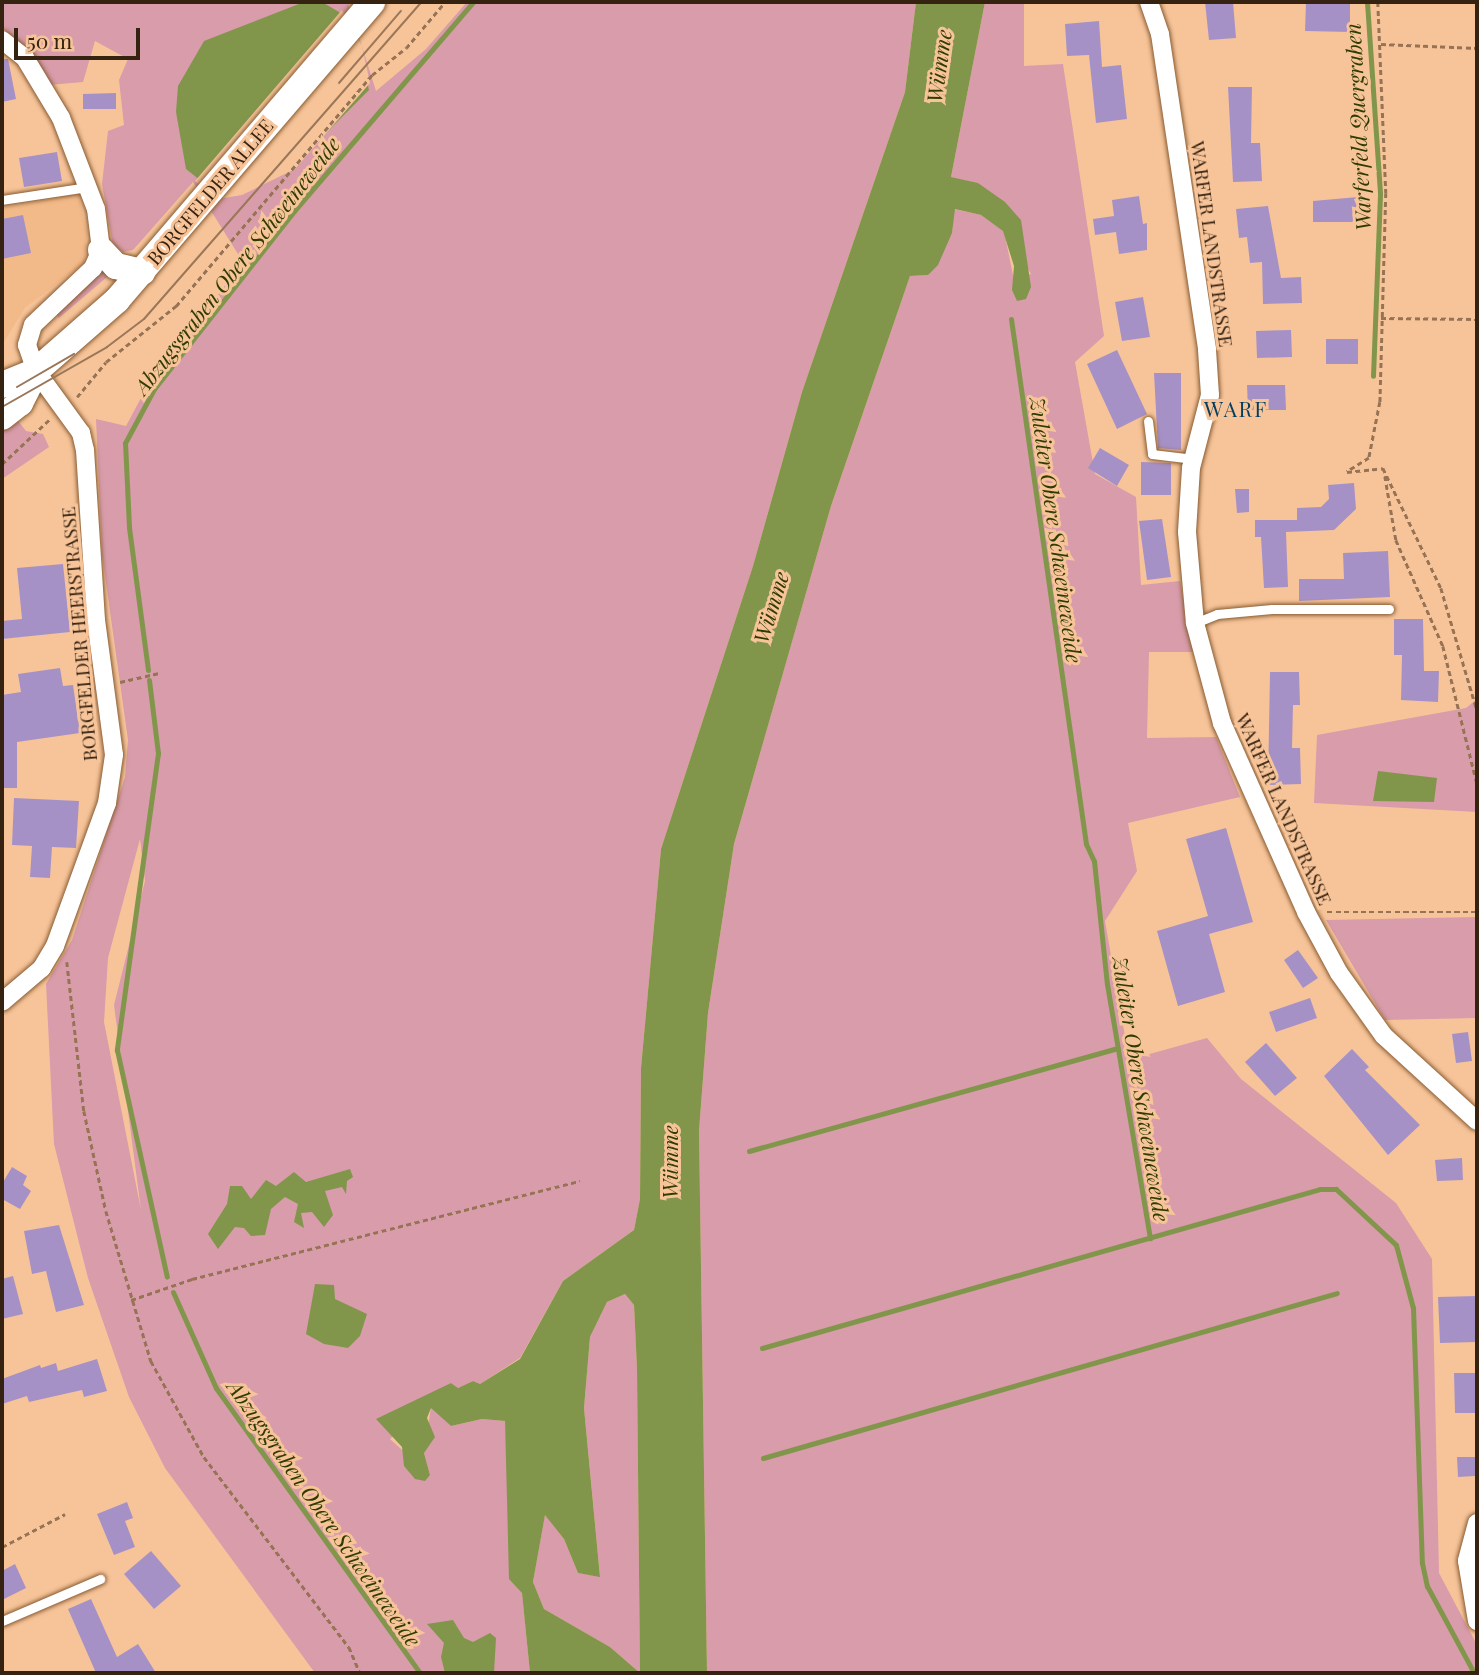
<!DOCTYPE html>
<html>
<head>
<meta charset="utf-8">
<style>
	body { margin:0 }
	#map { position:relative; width:1479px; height:1675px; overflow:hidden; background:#f7c499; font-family:"Playfair Display",serif }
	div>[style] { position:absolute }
	.built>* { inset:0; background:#f3ba89 }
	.green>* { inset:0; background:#d89cab }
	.water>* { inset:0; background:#81964b }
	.pier>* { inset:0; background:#f7c499 }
	.stream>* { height:5px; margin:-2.5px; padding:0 2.5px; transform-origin:2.5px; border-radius:2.5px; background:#81964b }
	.building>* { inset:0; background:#a691c7 }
	.path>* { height:2.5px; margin-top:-1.25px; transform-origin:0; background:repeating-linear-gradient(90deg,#977355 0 5px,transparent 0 8.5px) }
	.roads { filter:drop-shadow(0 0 2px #885b32) drop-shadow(0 0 2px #885b32) }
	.lane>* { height:9px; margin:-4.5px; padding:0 4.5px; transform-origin:4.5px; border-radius:4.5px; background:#fff }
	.street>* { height:18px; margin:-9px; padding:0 9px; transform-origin:9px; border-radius:9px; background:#fff }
	.secondary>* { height:26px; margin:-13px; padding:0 13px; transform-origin:13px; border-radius:13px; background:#fff }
	.tram>* { height:2px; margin:-1px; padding:0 1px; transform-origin:1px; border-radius:1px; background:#9b7759 }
	span { translate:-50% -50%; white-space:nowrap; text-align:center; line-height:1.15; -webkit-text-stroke:6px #f7c499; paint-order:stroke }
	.street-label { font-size:19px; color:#352211 }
	.water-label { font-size:21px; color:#2f3b00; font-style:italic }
	.neighbourhood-label { font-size:21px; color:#033d5f; letter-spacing:2px }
	.frame { position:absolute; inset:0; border:4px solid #352211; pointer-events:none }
	.scale { position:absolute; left:14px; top:28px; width:126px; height:32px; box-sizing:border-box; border:4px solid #352211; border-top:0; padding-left:9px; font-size:21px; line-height:24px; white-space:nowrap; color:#352211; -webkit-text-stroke:5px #f7c499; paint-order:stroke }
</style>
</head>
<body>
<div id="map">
	<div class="built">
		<i style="clip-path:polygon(78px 194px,87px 233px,84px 263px,25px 308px,2px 345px,2px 208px)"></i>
	</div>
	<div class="green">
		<i style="clip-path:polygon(evenodd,2px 2px,348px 2px,376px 91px,426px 49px,467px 2px,916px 2px,905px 92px,802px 392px,753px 566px,661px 849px,641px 1068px,640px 1199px,634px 1230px,563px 1281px,520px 1358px,480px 1384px,473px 1381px,458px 1388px,451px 1383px,390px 1439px,430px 1475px,424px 1453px,431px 1407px,451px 1426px,482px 1419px,505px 1421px,530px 1673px,315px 1673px,165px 1468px,129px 1397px,88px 1278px,54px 1144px,46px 984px,72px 940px,125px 777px,128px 740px,102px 554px,96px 419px,126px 426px,149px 383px,243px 262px,193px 182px,133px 250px,123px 252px,113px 246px,102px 184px,108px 131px,124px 125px,119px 80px,128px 59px,95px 41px,83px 82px,49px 85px,28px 51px,2px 27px,2px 2px,140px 839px,145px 881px,114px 1005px,141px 1210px,104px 1022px,108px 958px,140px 839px)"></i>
		<i style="clip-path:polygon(985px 2px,1024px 2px,1024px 66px,1063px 64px,1104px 336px,1075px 362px,1095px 474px,1136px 497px,1141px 585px,1180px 581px,1194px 652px,1149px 652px,1147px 738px,1216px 737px,1240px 797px,1128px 823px,1137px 871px,1105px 921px,1126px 1042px,1139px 1057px,1207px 1038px,1241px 1079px,1396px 1203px,1432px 1259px,1439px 1573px,1477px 1645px,1477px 1673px,707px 1673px,699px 1131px,708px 1013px,734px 844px,831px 506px,910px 276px,928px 275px,952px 233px,954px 209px,981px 215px,1004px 231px,1014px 280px,1031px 274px,979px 184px,951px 177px)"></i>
		<i style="clip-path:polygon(103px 263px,114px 271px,59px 318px,56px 314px)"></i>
		<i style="clip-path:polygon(15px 417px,26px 431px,43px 434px,49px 447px,2px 479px,2px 426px)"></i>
		<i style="clip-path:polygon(1477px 699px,1477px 812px,1314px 803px,1317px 735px,1466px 708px)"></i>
		<i style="clip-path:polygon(1477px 917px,1477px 1018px,1385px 1020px,1326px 920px)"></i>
		<i style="clip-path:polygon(625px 1294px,634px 1305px,637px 1369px,640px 1673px,610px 1647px,544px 1609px,533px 1582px,545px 1514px,564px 1539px,578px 1573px,600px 1576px,584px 1408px,590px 1337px,607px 1302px)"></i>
	</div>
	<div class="water">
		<i style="clip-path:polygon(304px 2px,322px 2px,339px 12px,359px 48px,369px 90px,293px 166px,220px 196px,186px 169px,176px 112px,178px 86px,204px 41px)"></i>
		<i style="clip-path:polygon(evenodd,916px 2px,985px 2px,951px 177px,978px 183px,1005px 202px,1021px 220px,1031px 287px,1026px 299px,1017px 301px,1012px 290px,1014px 266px,1003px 231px,981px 215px,955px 209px,952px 233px,938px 265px,928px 275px,910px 276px,831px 506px,734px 844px,708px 1013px,699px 1131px,707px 1673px,530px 1673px,522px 1593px,509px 1579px,505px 1421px,482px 1419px,451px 1426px,431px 1408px,427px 1418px,435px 1437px,424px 1453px,430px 1475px,425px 1481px,415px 1479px,404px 1466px,402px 1447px,376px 1419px,451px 1383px,458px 1388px,473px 1381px,480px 1384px,520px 1359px,563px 1281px,634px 1230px,640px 1199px,641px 1068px,661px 849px,753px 566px,802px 392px,905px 92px,916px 2px,625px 1294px,634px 1305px,637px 1369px,640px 1673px,610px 1647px,544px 1609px,533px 1582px,545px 1515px,564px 1539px,578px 1573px,600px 1577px,584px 1408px,590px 1337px,607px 1302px,625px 1294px)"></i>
		<i style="clip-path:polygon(1378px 771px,1437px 778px,1434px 802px,1373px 801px)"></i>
		<i style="clip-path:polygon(350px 1169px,353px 1177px,347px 1181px,346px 1194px,342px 1187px,325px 1191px,333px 1215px,324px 1227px,312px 1212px,301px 1213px,304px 1228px,294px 1222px,298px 1204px,285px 1197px,271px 1209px,265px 1235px,251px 1236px,244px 1228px,235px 1227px,218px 1249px,208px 1234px,227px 1204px,230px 1186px,242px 1186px,251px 1199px,266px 1180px,276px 1186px,294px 1172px,306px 1182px)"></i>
		<i style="clip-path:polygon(315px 1284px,334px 1285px,335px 1299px,367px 1314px,360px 1336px,348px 1348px,324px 1344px,306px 1334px)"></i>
		<i style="clip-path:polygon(453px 1620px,464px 1638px,473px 1642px,490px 1633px,496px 1638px,494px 1673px,445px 1673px,441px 1657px,444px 1643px,427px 1624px)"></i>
	</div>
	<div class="pier">
		<i style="clip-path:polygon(342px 10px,362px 46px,370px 83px,295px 169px,242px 195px,218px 199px,195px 181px)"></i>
	</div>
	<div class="stream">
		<i style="left:1367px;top:2px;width:192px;rotate:86.1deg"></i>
		<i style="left:1380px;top:194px;width:182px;rotate:92.2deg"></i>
		<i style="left:1011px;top:319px;width:530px;rotate:81.87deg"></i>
		<i style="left:1086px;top:844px;width:19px;rotate:65deg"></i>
		<i style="left:1094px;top:861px;width:124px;rotate:84deg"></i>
		<i style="left:1107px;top:984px;width:258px;rotate:80.4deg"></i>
		<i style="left:148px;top:670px;width:144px;rotate:-97.6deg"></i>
		<i style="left:129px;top:527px;width:84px;rotate:-92.7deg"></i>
		<i style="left:125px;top:443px;width:61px;rotate:-61.8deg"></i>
		<i style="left:154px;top:389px;width:226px;rotate:-51.8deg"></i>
		<i style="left:294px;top:211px;width:275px;rotate:-49.4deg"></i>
		<i style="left:149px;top:680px;width:74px;rotate:83deg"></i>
		<i style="left:158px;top:753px;width:300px;rotate:97.9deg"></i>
		<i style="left:117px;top:1050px;width:232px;rotate:77.6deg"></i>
		<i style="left:749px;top:1151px;width:382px;rotate:-15.6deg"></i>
		<i style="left:173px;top:1292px;width:105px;rotate:65.9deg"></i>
		<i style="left:216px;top:1388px;width:350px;rotate:54.4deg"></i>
		<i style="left:762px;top:1348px;width:580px;rotate:-15.9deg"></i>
		<i style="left:1320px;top:1189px;width:16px"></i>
		<i style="left:1336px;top:1189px;width:82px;rotate:43deg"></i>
		<i style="left:1396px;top:1245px;width:65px;rotate:74.9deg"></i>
		<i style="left:1413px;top:1308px;width:255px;rotate:88deg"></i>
		<i style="left:1422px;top:1563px;width:24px;rotate:78deg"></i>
		<i style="left:1427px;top:1586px;width:99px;rotate:61.6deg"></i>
		<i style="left:763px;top:1458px;width:597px;rotate:-16.04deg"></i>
	</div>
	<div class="building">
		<i style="clip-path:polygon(1205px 2px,1233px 2px,1236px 38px,1209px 40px)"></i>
		<i style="clip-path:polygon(1306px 2px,1350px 2px,1350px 32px,1305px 31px)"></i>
		<i style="clip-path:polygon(1099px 21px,1102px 67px,1121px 65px,1127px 119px,1096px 123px,1089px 55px,1067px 56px,1065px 24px)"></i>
		<i style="clip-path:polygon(2px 59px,8px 59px,16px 99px,2px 102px)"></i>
		<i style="clip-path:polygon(1228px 87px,1252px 87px,1251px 143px,1260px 143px,1262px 181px,1233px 182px)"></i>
		<i style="clip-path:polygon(116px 93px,116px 109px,83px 109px,83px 94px)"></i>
		<i style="clip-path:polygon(57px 152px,62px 181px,24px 187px,19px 158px)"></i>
		<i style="clip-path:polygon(1139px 196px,1143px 224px,1147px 223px,1147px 250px,1119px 254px,1116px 232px,1095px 235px,1093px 219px,1114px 216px,1112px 200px)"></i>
		<i style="clip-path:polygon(1358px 197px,1359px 222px,1313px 222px,1313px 201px)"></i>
		<i style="clip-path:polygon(1268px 206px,1281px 278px,1301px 277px,1302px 303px,1263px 304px,1262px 262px,1250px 263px,1247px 237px,1239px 238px,1236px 209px)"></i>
		<i style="clip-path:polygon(23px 215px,31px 253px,2px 259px,2px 219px)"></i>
		<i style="clip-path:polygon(1143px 297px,1150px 337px,1122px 341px,1115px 302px)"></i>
		<i style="clip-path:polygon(1291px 330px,1292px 357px,1257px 358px,1256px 331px)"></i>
		<i style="clip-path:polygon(1326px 339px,1358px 339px,1358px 364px,1326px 364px)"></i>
		<i style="clip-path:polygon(1117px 350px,1147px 414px,1117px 429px,1087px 364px)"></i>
		<i style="clip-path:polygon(1154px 373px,1181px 373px,1181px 450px,1158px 448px)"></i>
		<i style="clip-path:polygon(1247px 385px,1285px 385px,1286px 410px,1248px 410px)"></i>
		<i style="clip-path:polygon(1100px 448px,1129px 465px,1117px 486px,1088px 468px)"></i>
		<i style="clip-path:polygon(1141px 462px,1171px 463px,1171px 495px,1141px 495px)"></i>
		<i style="clip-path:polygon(1354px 483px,1356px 509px,1334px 530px,1286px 532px,1288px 587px,1264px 588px,1261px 537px,1255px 537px,1255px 520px,1297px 520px,1297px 508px,1321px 507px,1329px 499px,1328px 485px)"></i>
		<i style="clip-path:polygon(1235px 489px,1249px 489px,1249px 512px,1237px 513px)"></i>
		<i style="clip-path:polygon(1162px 519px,1171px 577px,1147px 580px,1139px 521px)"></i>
		<i style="clip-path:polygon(1388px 551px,1390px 597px,1299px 601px,1299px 579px,1344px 579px,1343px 553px)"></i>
		<i style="clip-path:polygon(63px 564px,70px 632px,2px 639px,2px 621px,22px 619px,17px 568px)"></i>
		<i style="clip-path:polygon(1394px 619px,1423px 619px,1424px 671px,1439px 671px,1438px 702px,1401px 700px,1402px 655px,1394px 655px)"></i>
		<i style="clip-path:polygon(60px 668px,63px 686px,73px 685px,80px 733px,17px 742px,17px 788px,2px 788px,2px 695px,21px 692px,18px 674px)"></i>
		<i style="clip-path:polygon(1270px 672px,1299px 672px,1300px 705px,1293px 705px,1292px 748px,1300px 748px,1301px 784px,1268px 785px)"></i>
		<i style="clip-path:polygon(14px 798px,79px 801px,76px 848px,52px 847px,50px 878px,30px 877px,32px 846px,12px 845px)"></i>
		<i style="clip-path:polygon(1226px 828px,1253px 922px,1209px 934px,1225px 992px,1178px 1006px,1157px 931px,1208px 916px,1186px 839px)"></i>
		<i style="clip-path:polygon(1298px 950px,1318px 978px,1303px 988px,1284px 960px)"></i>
		<i style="clip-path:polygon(1310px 998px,1317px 1018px,1276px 1032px,1269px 1012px)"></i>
		<i style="clip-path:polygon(1468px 1032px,1472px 1061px,1456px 1063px,1452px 1034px)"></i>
		<i style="clip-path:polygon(1266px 1043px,1297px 1078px,1275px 1096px,1245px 1062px)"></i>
		<i style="clip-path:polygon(1352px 1049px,1369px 1067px,1365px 1070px,1420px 1125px,1388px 1155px,1324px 1076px)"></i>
		<i style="clip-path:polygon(1462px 1158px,1463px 1180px,1437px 1181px,1435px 1160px)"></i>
		<i style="clip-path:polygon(12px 1167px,27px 1176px,23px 1185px,31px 1191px,20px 1209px,2px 1199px,2px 1184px)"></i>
		<i style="clip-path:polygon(59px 1225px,84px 1305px,56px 1312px,46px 1271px,32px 1274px,24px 1231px)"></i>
		<i style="clip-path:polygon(13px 1276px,23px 1314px,2px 1319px,2px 1279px)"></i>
		<i style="clip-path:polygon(1477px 1296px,1477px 1342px,1440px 1343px,1438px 1297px)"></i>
		<i style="clip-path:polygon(97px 1359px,107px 1391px,84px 1397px,82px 1390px,29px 1402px,27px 1396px,2px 1404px,2px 1379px,40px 1365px,41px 1368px,56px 1363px,58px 1371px)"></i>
		<i style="clip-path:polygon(1454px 1373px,1477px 1373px,1477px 1413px,1455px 1413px)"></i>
		<i style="clip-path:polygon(1457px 1457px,1475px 1457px,1475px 1476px,1458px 1477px)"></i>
		<i style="clip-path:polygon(127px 1502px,133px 1518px,125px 1521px,135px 1547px,114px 1555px,97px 1514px)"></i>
		<i style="clip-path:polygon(151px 1551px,181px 1586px,154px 1609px,124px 1574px)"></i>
		<i style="clip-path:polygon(15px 1564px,26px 1588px,2px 1600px,2px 1571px)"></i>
		<i style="clip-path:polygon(91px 1599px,117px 1657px,138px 1644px,156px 1673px,96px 1673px,68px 1609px)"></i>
	</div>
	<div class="path">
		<i style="left:1378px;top:2px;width:191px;rotate:87.6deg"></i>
		<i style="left:1386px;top:193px;width:209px;rotate:91.6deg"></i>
		<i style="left:1380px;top:402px;width:57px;rotate:101.1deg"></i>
		<i style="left:1369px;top:458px;width:26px;rotate:148deg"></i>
		<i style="left:1347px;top:472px;width:36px;rotate:-6deg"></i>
		<i style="left:1383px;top:468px;width:133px;rotate:64.2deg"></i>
		<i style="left:1441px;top:588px;width:127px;rotate:73.6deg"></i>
		<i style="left:1381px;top:44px;width:96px;rotate:2.4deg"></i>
		<i style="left:1381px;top:318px;width:96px;rotate:0.6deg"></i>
		<i style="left:77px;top:397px;width:45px;rotate:-50.4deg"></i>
		<i style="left:106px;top:362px;width:90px;rotate:-38.7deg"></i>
		<i style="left:176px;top:306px;width:303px;rotate:-49.7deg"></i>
		<i style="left:372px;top:75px;width:43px;rotate:-38.5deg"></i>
		<i style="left:406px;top:48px;width:60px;rotate:-49.7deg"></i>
		<i style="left:2px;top:464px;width:66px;rotate:-43.2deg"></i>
		<i style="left:1385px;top:476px;width:65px;rotate:80.2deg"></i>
		<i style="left:1396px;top:540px;width:116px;rotate:66.1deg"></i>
		<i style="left:1443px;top:646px;width:141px;rotate:76.1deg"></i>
		<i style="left:120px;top:682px;width:39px;rotate:-13deg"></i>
		<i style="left:1327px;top:912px;width:150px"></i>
		<i style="left:67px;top:962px;width:150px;rotate:83.5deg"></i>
		<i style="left:84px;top:1111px;width:102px;rotate:77.6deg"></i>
		<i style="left:106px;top:1211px;width:157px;rotate:73.3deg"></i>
		<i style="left:151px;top:1361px;width:110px;rotate:61.1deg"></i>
		<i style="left:204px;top:1457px;width:239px;rotate:52.7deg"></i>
		<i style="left:349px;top:1647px;width:28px;rotate:67deg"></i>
		<i style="left:131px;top:1300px;width:65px;rotate:-19deg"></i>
		<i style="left:192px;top:1279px;width:400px;rotate:-14.2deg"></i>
		<i style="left:2px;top:1547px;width:71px;rotate:-27.6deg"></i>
	</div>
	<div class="roads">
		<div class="lane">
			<i style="left:2px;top:200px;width:87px;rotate:-8.6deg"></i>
			<i style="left:1148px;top:421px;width:33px;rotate:83deg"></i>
			<i style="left:1152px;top:454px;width:42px;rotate:6.8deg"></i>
			<i style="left:1195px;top:623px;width:24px;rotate:-22deg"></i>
			<i style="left:1217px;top:614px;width:55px;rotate:-5.2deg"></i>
			<i style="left:1272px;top:609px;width:117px"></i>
			<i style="left:2px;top:1621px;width:107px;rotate:-23.2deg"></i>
		</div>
		<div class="street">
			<i style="left:1149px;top:2px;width:34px;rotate:71deg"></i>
			<i style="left:1160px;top:34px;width:319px;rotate:81.5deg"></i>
			<i style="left:1207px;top:350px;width:45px;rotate:86.2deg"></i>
			<i style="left:1210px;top:395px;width:75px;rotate:104.6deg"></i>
			<i style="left:1191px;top:468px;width:64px;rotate:93.6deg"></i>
			<i style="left:1187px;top:532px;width:91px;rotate:85deg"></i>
			<i style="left:1195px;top:623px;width:104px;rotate:74.9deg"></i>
			<i style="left:1222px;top:723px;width:207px;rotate:66deg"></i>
			<i style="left:1306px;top:912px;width:69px;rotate:61.6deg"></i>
			<i style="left:1339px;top:973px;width:77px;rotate:54.5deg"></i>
			<i style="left:1384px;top:1036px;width:126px;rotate:42.4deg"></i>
			<i style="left:2px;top:40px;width:29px;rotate:38deg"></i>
			<i style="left:25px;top:58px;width:70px;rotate:59deg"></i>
			<i style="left:61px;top:118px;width:97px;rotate:69deg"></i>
			<i style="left:96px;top:209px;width:41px;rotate:83deg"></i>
			<i style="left:101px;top:250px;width:20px;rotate:114deg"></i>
			<i style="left:93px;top:268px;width:83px;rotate:136.5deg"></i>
			<i style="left:33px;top:325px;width:21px;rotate:107deg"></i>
			<i style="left:27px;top:345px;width:28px;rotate:71deg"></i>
			<i style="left:36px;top:371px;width:77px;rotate:54deg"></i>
			<i style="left:81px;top:433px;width:17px;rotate:77deg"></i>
			<i style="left:85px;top:450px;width:170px;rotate:86.3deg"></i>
			<i style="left:96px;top:620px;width:136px;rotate:82.4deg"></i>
			<i style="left:114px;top:755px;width:49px;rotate:98.3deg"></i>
			<i style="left:107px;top:803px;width:152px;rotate:110deg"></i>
			<i style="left:55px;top:946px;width:26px;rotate:121deg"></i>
			<i style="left:42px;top:968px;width:52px;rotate:139.6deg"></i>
			<i style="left:1477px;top:1523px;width:39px;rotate:105deg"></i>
			<i style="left:1467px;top:1561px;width:61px;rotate:80.5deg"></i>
		</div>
		<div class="secondary">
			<i style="left:101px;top:250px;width:22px;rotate:47deg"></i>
			<i style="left:116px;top:266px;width:27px;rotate:13deg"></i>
			<i style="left:2px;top:385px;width:37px;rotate:-22deg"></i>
			<i style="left:36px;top:371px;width:108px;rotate:-41.2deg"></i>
			<i style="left:117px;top:300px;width:392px;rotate:-49.4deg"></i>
			<i style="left:2px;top:417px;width:23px;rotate:-38deg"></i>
			<i style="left:20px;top:403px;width:36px;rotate:-63deg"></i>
		</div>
	</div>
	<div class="tram">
		<i style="left:339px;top:83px;width:95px;rotate:-49.3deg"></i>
		<i style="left:17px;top:387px;width:66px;rotate:-30.1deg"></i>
		<i style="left:2px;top:407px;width:121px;rotate:-29.7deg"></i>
		<i style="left:107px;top:347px;width:46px;rotate:-37.1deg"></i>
		<i style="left:144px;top:319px;width:422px;rotate:-48.8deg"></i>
	</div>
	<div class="street-label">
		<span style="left:210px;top:192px;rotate:-50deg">BORGFELDER ALLEE</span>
		<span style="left:1212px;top:244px;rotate:82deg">WARFER LANDSTRASSE</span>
		<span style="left:79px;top:634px;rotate:-95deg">BORGFELDER HEERSTRASSE</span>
		<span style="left:1284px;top:809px;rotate:66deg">WARFER LANDSTRASSE</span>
	</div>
	<div class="water-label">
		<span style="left:938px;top:66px;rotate:-82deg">Wümme</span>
		<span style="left:1357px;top:127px;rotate:-93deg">Warferfeld Quergraben</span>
		<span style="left:236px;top:265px;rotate:-52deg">Abzugsgraben Obere Schweineweide</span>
		<span style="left:1057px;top:530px;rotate:82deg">Zuleiter Obere Schweineweide</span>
		<span style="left:770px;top:607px;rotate:-73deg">Wümme</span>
		<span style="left:1142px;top:1089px;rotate:81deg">Zuleiter Obere Schweineweide</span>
		<span style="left:669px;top:1162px;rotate:-90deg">Wümme</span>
		<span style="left:325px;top:1513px;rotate:55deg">Abzugsgraben Obere Schweineweide</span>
	</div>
	<div class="neighbourhood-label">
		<span style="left:1236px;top:408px">WARF</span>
	</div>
	<div class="frame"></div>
	<div class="scale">50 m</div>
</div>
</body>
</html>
